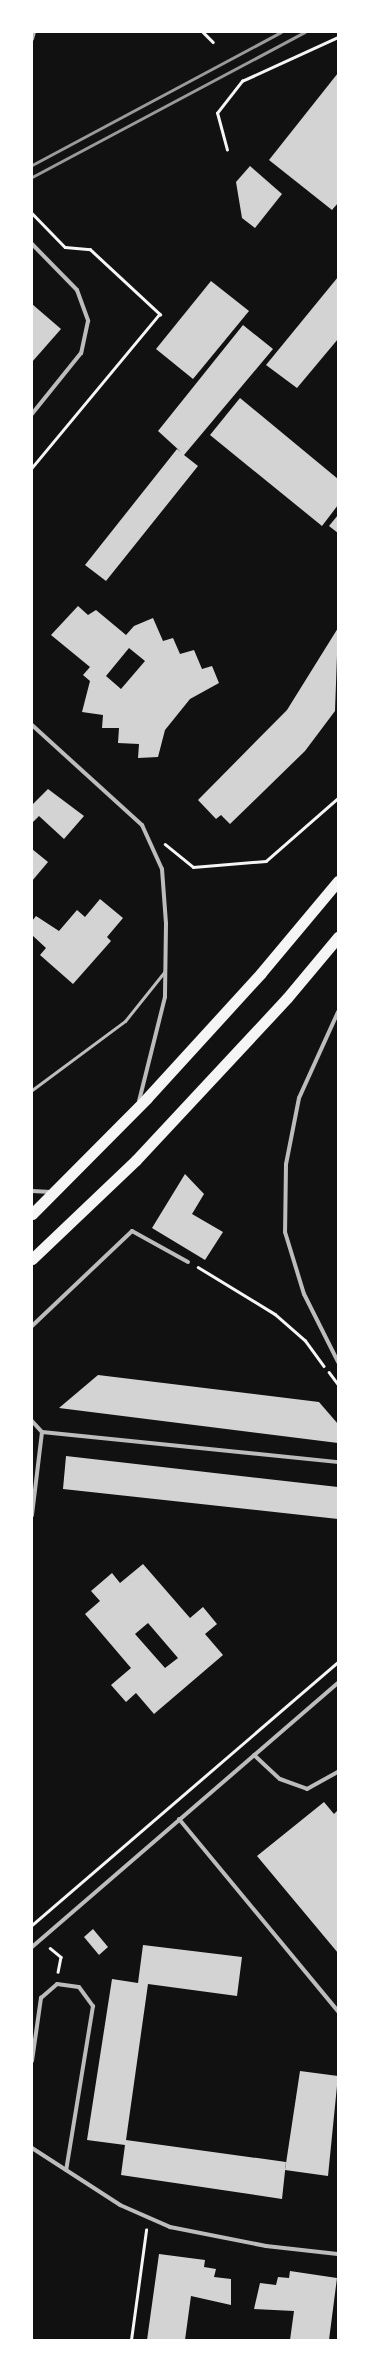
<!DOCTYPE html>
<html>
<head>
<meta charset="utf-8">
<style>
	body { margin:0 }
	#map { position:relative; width:370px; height:2372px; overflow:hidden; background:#111; font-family:Helvetica,sans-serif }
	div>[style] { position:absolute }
	.building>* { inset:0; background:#d3d3d3 }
	.path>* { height:2.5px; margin:-1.25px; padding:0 1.25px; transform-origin:1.25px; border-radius:1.25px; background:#f5f5f5 }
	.service>* { height:3px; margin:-1.5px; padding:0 1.5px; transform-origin:1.5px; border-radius:1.5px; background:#bcbcbc }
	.minor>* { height:4px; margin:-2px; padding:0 2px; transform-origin:2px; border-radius:2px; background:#bcbcbc }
	.trunk>* { height:11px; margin:-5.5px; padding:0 5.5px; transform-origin:5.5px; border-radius:5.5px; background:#f5f5f5 }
	.rail>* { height:3px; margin:-1.5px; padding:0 1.5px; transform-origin:1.5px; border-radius:1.5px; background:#9a9a9a }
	span { translate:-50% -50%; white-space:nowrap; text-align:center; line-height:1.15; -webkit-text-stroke:3.5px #fff; paint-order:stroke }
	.frame { position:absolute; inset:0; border:33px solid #fff; pointer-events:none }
</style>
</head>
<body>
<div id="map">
	<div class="building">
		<i style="clip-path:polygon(338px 73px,338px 203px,332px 210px,269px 160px)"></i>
		<i style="clip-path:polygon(250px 166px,282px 194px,255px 228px,242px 218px,236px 182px)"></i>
		<i style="clip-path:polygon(338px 277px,338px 339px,297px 388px,266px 365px)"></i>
		<i style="clip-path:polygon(211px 281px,249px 311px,193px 379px,156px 349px)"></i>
		<i style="clip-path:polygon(32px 304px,61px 329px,32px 362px)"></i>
		<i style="clip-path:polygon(243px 325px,273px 349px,184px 455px,198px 466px,106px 581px,85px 565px,177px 449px,181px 452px,158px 431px)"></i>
		<i style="clip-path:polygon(240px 398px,338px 479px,338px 505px,322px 526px,210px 435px)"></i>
		<i style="clip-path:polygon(338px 515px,338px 533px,329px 526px)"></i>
		<i style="clip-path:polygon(evenodd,78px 606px,88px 615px,96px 610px,126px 635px,134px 626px,153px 618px,163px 641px,173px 638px,180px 654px,194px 650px,202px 669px,212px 666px,219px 683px,190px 699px,165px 730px,158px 757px,138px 758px,139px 744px,118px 743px,119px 728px,102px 728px,103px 715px,82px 712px,90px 681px,83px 675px,90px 667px,51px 635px,78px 606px,129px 648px,145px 661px,121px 689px,106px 676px,129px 648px)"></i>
		<i style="clip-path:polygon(338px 628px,335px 711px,305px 751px,230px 824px,221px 815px,216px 819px,198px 800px,287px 710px)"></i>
		<i style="clip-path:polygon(48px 789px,84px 816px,64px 839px,39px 816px,32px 823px,32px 805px)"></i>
		<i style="clip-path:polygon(32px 849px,48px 862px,32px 881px)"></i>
		<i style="clip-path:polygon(100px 899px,123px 918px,107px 937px,111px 941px,73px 984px,40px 955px,46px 948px,32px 935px,32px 921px,36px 916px,59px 931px,77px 910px,85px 917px)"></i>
		<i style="clip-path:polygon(185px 1174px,204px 1194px,192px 1214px,223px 1232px,205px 1260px,152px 1228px)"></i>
		<i style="clip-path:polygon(98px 1375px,319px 1402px,338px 1424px,338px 1443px,59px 1408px)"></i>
		<i style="clip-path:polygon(66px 1456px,338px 1487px,338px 1519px,63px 1489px)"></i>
		<i style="clip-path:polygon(evenodd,143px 1564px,190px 1618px,203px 1607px,217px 1624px,205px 1634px,223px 1655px,154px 1714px,136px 1693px,126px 1702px,111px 1685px,131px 1668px,85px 1614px,100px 1601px,91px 1591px,112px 1573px,120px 1583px,143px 1564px,148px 1623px,178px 1658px,165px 1668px,135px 1634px,148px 1623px)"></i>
		<i style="clip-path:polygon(324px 1802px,334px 1814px,338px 1810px,338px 1953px,257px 1856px)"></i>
		<i style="clip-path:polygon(93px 1929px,108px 1947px,99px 1955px,84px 1937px)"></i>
		<i style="clip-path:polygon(143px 1945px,242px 1957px,237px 1996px,148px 1984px,126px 2140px,286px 2162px,282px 2199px,121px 2175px,125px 2145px,87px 2140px,112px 1979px,138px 1983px)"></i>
		<i style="clip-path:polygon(300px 2071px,338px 2076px,328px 2176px,285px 2170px)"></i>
		<i style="clip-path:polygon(159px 2254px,205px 2260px,204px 2267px,216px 2269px,214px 2277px,231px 2279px,231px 2305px,191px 2296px,185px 2340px,147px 2340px)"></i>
		<i style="clip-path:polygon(290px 2271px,337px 2278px,329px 2340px,290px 2340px,294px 2311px,254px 2309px,260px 2283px,276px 2285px,278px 2277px,289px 2278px)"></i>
	</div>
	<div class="path">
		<i style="left:203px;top:32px;width:14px;rotate:45deg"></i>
		<i style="left:227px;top:150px;width:38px;rotate:-105deg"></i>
		<i style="left:217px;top:113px;width:41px;rotate:-52deg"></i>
		<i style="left:242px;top:81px;width:106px;rotate:-24.6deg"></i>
		<i style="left:32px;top:213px;width:47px;rotate:45.9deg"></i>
		<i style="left:65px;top:247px;width:25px;rotate:5deg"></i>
		<i style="left:90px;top:249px;width:96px;rotate:42.9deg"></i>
		<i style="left:160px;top:314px;width:200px;rotate:129.7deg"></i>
		<i style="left:165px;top:844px;width:36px;rotate:39deg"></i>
		<i style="left:193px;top:867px;width:73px;rotate:-4.7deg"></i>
		<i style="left:266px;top:861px;width:96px;rotate:-41.2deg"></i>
		<i style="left:198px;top:1267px;width:90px;rotate:31.4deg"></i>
		<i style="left:275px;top:1314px;width:40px;rotate:41deg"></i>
		<i style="left:305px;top:1340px;width:32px;rotate:54deg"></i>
		<i style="left:329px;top:1372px;width:15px;rotate:53deg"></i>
		<i style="left:32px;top:1925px;width:403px;rotate:-40.7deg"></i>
		<i style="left:50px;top:1948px;width:14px;rotate:39deg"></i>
		<i style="left:61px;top:1957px;width:15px;rotate:101deg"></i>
		<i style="left:131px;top:2340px;width:111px;rotate:-82.2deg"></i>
	</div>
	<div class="service">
		<i style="left:32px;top:1090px;width:116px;rotate:-36.6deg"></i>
		<i style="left:125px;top:1021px;width:64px;rotate:-51.3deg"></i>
	</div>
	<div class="minor">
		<i style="left:32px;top:39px;width:7px;rotate:-74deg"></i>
		<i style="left:32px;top:244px;width:64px;rotate:45.6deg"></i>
		<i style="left:77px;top:290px;width:33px;rotate:70deg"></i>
		<i style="left:88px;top:321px;width:33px;rotate:102deg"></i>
		<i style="left:81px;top:353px;width:78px;rotate:128.8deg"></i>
		<i style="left:32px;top:725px;width:149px;rotate:42.3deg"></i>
		<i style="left:142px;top:825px;width:48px;rotate:65.6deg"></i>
		<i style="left:162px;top:869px;width:54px;rotate:85.8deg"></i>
		<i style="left:166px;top:923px;width:74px;rotate:90.8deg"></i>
		<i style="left:165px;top:997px;width:107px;rotate:104deg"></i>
		<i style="left:338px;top:1012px;width:94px;rotate:114.4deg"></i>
		<i style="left:299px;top:1098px;width:67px;rotate:101.1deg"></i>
		<i style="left:286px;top:1164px;width:68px;rotate:90.8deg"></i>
		<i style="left:285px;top:1232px;width:65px;rotate:73deg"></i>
		<i style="left:304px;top:1294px;width:76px;rotate:63.4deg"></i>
		<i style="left:32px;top:1191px;width:19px;rotate:3deg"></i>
		<i style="left:32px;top:1326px;width:138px;rotate:-43.5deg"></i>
		<i style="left:132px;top:1231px;width:64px;rotate:29deg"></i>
		<i style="left:32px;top:1421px;width:15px;rotate:48deg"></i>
		<i style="left:42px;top:1432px;width:84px;rotate:96.9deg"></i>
		<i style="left:42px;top:1432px;width:298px;rotate:5.8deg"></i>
		<i style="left:254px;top:1755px;width:35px;rotate:43deg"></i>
		<i style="left:280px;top:1779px;width:29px;rotate:20deg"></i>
		<i style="left:307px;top:1789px;width:35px;rotate:-29deg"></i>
		<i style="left:179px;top:1819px;width:249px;rotate:50.4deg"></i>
		<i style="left:32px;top:1947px;width:404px;rotate:-40.8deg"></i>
		<i style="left:32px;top:2061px;width:64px;rotate:-81.9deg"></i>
		<i style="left:41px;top:1998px;width:21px;rotate:-41deg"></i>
		<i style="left:57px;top:1984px;width:22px;rotate:8deg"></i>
		<i style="left:79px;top:1987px;width:24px;rotate:54deg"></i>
		<i style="left:93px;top:2006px;width:166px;rotate:99.3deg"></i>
		<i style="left:32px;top:2148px;width:105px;rotate:32.9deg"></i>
		<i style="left:120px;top:2205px;width:55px;rotate:23.7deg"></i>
		<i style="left:170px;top:2227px;width:98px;rotate:11.2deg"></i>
		<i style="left:266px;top:2246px;width:72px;rotate:6.3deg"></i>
	</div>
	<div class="trunk">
		<i style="left:32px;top:1214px;width:163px;rotate:-45.2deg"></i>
		<i style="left:147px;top:1098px;width:169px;rotate:-47.6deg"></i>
		<i style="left:261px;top:973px;width:120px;rotate:-50.1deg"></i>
		<i style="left:32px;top:1259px;width:144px;rotate:-43.6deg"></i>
		<i style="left:136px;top:1160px;width:221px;rotate:-47deg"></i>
		<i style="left:287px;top:998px;width:80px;rotate:-50.1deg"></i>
	</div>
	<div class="rail">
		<i style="left:32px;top:165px;width:282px;rotate:-28.1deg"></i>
		<i style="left:32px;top:177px;width:309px;rotate:-28deg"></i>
	</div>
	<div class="frame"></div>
</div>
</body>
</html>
